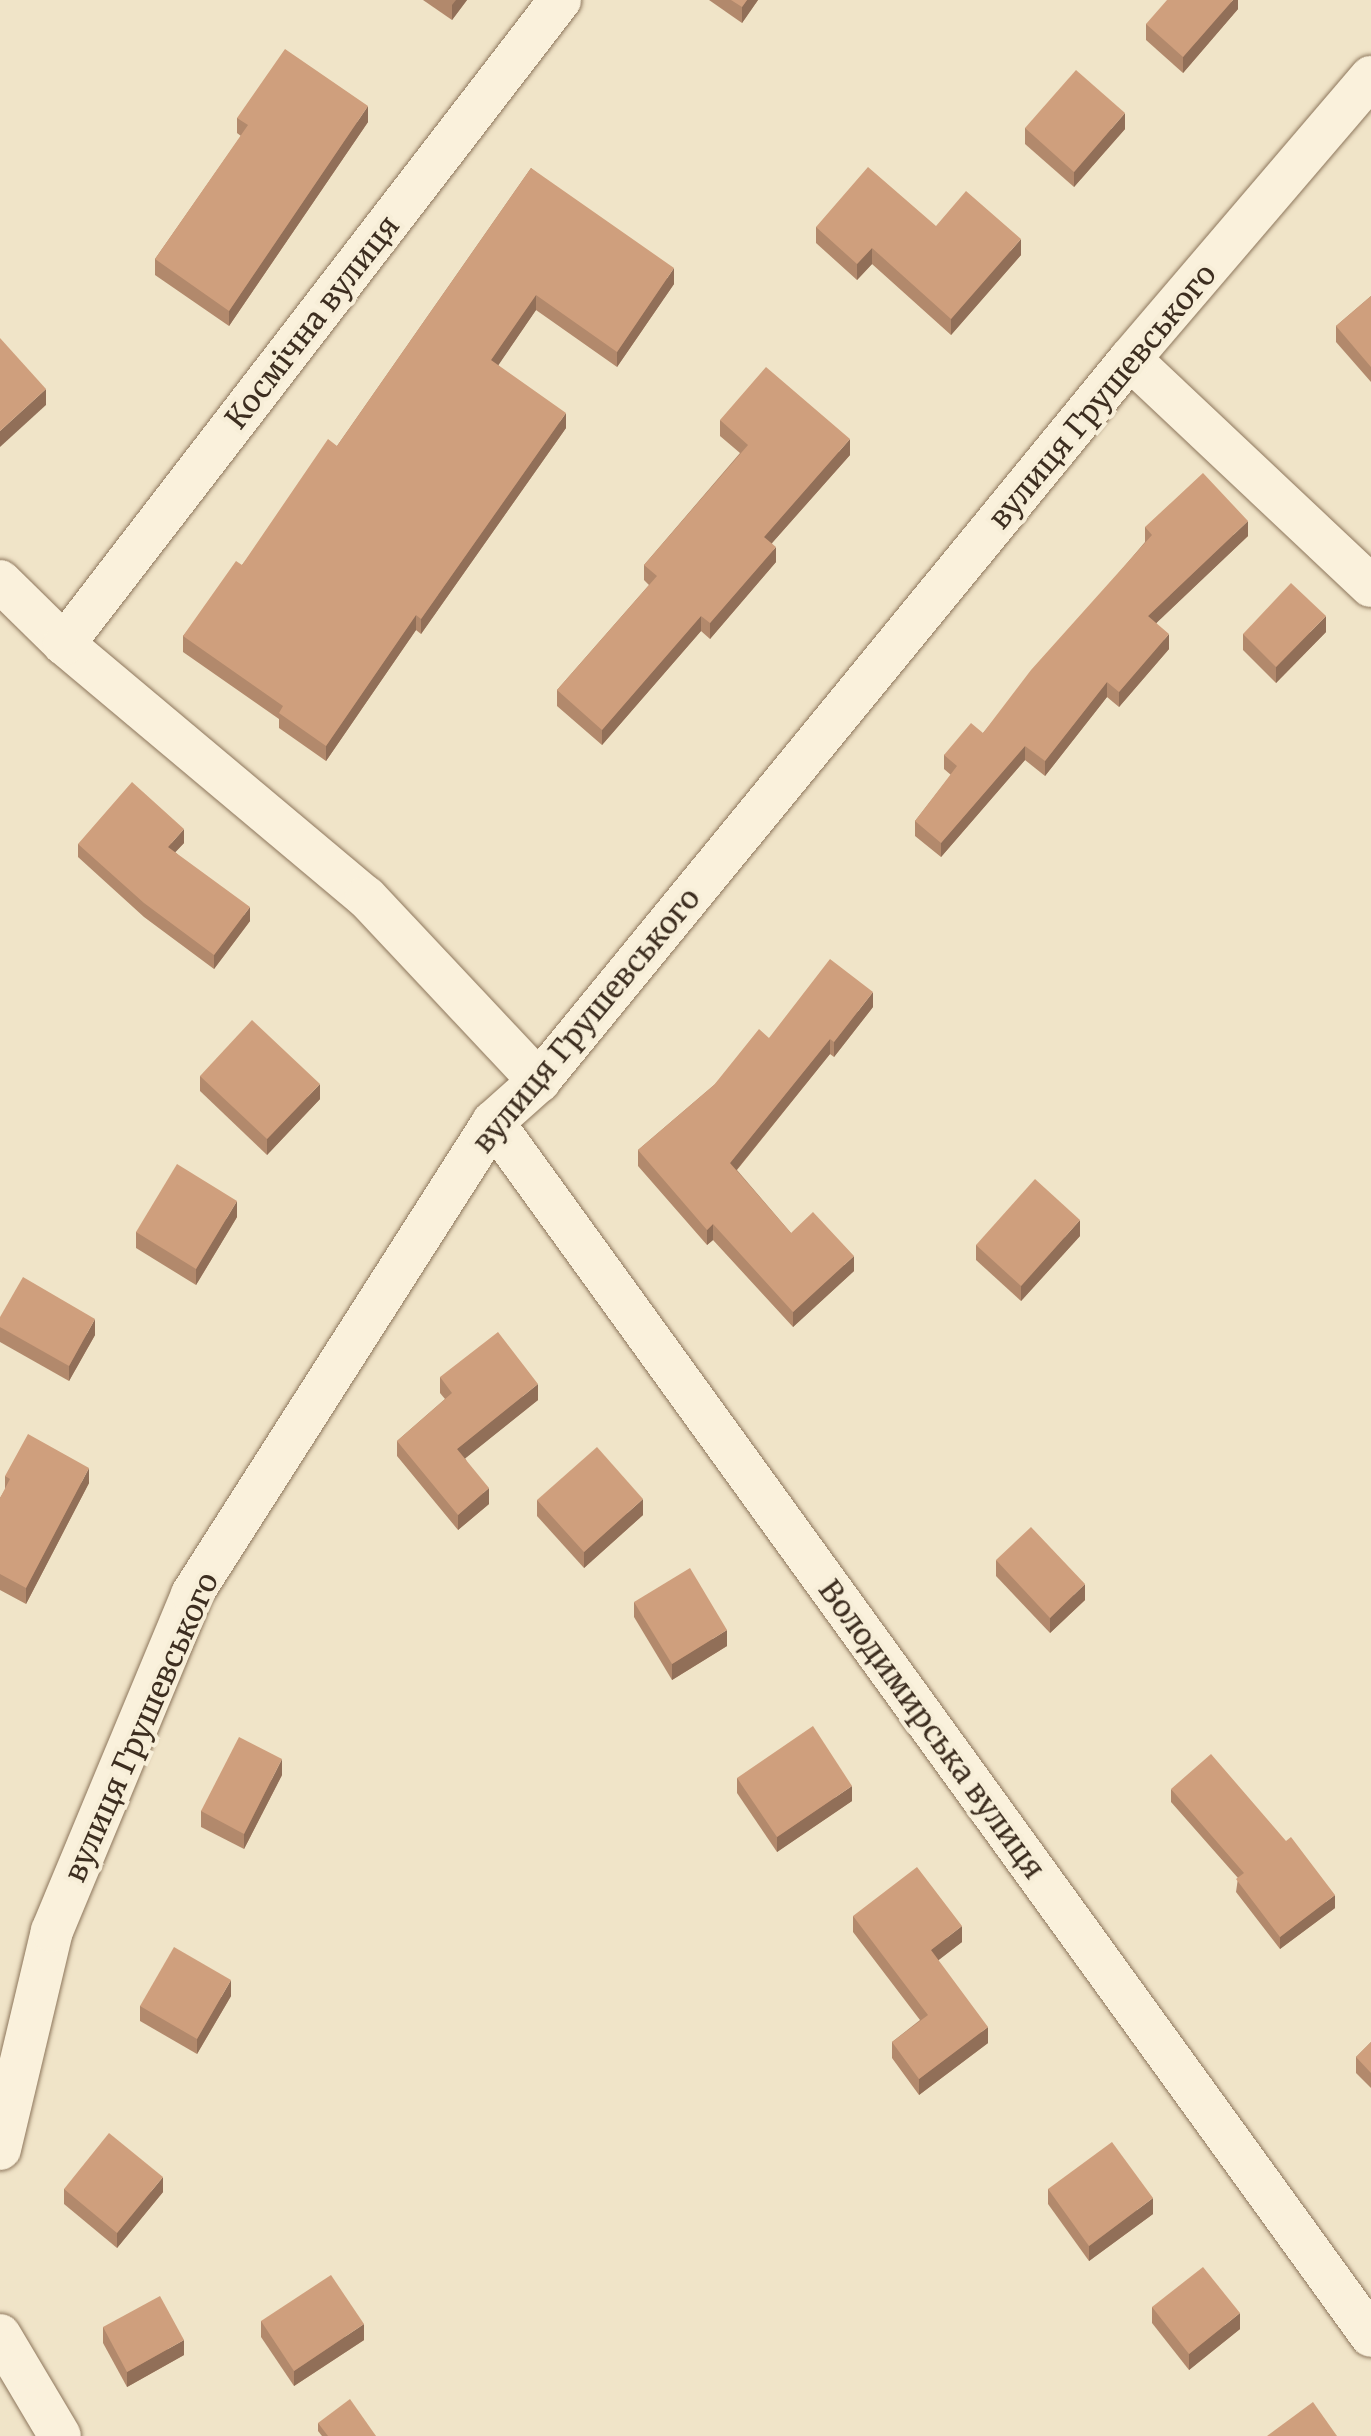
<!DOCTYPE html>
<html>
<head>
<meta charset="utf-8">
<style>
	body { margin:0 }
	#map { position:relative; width:1371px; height:2436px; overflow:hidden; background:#f0e4c8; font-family:Merriweather,serif }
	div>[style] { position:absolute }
	.roads { filter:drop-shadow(0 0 2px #8d765c) drop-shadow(0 0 2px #8d765c) }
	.street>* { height:42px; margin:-21px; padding:0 21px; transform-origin:21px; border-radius:21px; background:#faf1dc }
	.wall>* { inset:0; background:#b2896c }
	.shaded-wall>* { inset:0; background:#916f58 }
	.building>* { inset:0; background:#cf9f7d }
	span { translate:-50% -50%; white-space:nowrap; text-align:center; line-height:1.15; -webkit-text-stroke:8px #f7eed8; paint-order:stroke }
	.street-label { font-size:30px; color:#3d2e20 }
</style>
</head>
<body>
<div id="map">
	<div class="roads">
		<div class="street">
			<i style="left:1130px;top:359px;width:331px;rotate:43.3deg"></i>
			<i style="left:0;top:581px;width:90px;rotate:44.5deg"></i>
			<i style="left:64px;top:644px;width:394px;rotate:40deg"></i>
			<i style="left:366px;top:897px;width:253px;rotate:46.8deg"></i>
			<i style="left:64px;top:644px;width:813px;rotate:-52.4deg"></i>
			<i style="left:493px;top:1122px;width:1498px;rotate:54.12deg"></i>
			<i style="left:0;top:2149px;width:224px;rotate:-76.6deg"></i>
			<i style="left:52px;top:1931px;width:365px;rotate:-67.4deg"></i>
			<i style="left:192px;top:1594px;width:560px;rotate:-57.47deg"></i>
			<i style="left:493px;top:1122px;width:62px;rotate:-41.7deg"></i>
			<i style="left:539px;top:1081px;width:933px;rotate:-50.7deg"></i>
			<i style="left:1130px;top:359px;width:371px;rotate:-49.5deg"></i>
			<i style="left:0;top:2335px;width:117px;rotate:59.3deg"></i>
		</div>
	</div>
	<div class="wall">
		<i style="clip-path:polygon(423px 0,467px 0,452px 20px)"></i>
		<i style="clip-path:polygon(709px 0,758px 0,742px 23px)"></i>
		<i style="clip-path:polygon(1238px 0,1238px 9px,1183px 73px,1146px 40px,1146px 24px)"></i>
		<i style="clip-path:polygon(237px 118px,368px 122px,229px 326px,155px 275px,155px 259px,241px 136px,237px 133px)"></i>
		<i style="clip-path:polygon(1025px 128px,1125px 129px,1074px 187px,1025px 144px)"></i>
		<i style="clip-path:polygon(531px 168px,674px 284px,617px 367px,536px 310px,498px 365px,566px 428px,421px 634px,416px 630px,326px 761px,279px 728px,279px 719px,183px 652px,183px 636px,242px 565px,337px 446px)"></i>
		<i style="clip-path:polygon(936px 226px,1021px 255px,951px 335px,872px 264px,857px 280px,816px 243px,816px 227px)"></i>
		<i style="clip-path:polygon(1371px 296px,1371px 382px,1336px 342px,1336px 326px)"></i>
		<i style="clip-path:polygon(720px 420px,850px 455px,772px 543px,776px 562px,710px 639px,701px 631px,602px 745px,557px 706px,557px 690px,649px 585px,644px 580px,644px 565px,740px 453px,720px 436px)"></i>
		<i style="clip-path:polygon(1145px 527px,1248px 536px,1156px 623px,1169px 649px,1119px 707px,1107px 697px,1045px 776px,1025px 760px,941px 857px,915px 836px,915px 821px,951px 775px,944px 769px,944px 755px,983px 733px,1145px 542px)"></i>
		<i style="clip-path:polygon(1326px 632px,1276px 683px,1243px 650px,1243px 634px)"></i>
		<i style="clip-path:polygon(184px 843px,175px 852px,250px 921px,214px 969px,144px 917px,78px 857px,78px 844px)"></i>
		<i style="clip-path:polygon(873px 1007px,834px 1057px,830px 1054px,737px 1170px,791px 1233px,854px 1271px,793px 1327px,713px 1240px,707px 1245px,638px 1166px,638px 1150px,769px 1038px)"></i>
		<i style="clip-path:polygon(200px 1076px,320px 1099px,267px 1155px,200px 1091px)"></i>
		<i style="clip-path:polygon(237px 1217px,196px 1285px,136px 1248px,136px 1232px)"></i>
		<i style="clip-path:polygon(1080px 1236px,1021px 1301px,976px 1260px,976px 1245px)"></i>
		<i style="clip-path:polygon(0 1327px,95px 1335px,69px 1381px,0 1342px)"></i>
		<i style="clip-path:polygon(440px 1377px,538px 1400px,465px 1458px,489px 1504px,458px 1530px,397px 1456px,397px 1441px,445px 1399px,440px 1393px)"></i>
		<i style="clip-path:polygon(5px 1476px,89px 1483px,26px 1604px,0 1590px,0 1498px,5px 1490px)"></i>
		<i style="clip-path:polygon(537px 1500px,643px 1515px,584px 1568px,537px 1516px)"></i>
		<i style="clip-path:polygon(996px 1560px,1085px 1600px,1050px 1633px,996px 1576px)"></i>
		<i style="clip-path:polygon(634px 1602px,727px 1646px,672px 1680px,634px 1617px)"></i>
		<i style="clip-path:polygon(282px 1775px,244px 1849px,201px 1827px,201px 1811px)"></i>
		<i style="clip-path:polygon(737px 1778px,852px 1801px,777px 1852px,737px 1793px)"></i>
		<i style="clip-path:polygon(1171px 1789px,1335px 1908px,1280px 1949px,1236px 1892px,1238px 1878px,1171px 1802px)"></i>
		<i style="clip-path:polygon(853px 1916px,962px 1942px,938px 1960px,988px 2043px,919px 2095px,892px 2058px,892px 2042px,920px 2020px,853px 1932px)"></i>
		<i style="clip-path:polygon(231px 1996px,197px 2054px,140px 2021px,140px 2006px)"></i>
		<i style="clip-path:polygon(1371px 2042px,1371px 2088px,1356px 2073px,1356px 2057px)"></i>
		<i style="clip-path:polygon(64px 2189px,163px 2192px,117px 2248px,64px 2204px)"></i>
		<i style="clip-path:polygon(1048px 2189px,1153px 2214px,1089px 2261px,1048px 2204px)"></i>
		<i style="clip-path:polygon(1152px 2307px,1240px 2329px,1189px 2370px,1152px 2323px)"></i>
		<i style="clip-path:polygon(261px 2321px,364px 2340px,294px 2386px,261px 2337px)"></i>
		<i style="clip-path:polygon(103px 2327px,184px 2355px,127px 2387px,103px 2343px)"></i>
		<i style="clip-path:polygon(318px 2423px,376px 2436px,322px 2436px,318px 2431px)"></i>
	</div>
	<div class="shaded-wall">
		<i style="clip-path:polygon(456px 0,467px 0,452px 20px,452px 5px)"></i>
		<i style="clip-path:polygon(747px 0,758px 0,742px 23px,742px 7px)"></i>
		<i style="clip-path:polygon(1233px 0,1238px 0,1238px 9px,1183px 73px,1183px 57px)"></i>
		<i style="clip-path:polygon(368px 106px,368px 122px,229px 326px,229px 311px)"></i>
		<i style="clip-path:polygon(1125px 113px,1125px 129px,1074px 187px,1074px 172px)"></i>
		<i style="clip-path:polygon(1021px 239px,1021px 255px,951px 335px,951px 319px)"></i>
		<i style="clip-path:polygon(872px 248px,872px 264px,857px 280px,857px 264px)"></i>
		<i style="clip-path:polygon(674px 268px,674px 284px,617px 367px,617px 352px)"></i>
		<i style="clip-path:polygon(536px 295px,536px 310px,491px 376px,491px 360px)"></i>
		<i style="clip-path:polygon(46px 389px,46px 405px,0 447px,0 431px)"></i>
		<i style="clip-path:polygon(566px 413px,566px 428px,421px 634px,421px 619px)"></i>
		<i style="clip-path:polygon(850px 439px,850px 455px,764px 552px,764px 537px)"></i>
		<i style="clip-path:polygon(1248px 521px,1248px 536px,1148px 631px,1148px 616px)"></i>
		<i style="clip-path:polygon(776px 547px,776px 562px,710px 639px,710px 623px)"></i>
		<i style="clip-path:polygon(416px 615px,416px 630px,326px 761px,326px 746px)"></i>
		<i style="clip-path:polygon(701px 616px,701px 631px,602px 745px,602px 730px)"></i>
		<i style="clip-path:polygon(1326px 616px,1326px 632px,1276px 683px,1276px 667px)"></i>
		<i style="clip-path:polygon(1169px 634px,1169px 649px,1119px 707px,1119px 692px)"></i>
		<i style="clip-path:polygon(1107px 682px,1107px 697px,1045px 776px,1045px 761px)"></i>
		<i style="clip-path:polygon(1025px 746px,1025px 760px,941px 857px,941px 843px)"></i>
		<i style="clip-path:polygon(184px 829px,184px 843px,168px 860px,168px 847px)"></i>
		<i style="clip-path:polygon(250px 907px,250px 921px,214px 969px,214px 955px)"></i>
		<i style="clip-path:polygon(873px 992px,873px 1007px,834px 1057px,834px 1042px)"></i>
		<i style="clip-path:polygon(830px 1039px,830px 1054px,730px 1178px,730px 1163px)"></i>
		<i style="clip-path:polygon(320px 1084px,320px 1099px,267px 1155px,267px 1139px)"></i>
		<i style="clip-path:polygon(237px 1201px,237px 1217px,196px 1285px,196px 1269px)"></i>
		<i style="clip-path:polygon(1080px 1220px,1080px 1236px,1021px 1301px,1021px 1286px)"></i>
		<i style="clip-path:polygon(713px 1224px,713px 1240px,707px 1245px,707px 1230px)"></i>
		<i style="clip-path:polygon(854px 1256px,854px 1271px,793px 1327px,793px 1312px)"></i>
		<i style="clip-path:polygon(95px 1319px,95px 1335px,69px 1381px,69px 1366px)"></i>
		<i style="clip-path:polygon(538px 1384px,538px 1400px,457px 1465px,457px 1449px)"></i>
		<i style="clip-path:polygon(89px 1468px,89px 1483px,26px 1604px,26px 1588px)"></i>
		<i style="clip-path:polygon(489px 1488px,489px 1504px,458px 1530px,458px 1515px)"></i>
		<i style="clip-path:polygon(643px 1499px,643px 1515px,584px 1568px,584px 1552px)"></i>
		<i style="clip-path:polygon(1085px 1584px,1085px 1600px,1050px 1633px,1050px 1618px)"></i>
		<i style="clip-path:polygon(727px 1630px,727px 1646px,672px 1680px,672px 1664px)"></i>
		<i style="clip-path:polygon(282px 1759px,282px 1775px,244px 1849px,244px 1834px)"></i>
		<i style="clip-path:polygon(852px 1786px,852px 1801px,777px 1852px,777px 1837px)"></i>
		<i style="clip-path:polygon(1335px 1895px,1335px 1908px,1280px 1949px,1280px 1937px)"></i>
		<i style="clip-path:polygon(962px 1926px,962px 1942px,931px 1966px,931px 1950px)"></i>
		<i style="clip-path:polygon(231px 1980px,231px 1996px,197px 2054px,197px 2039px)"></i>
		<i style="clip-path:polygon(988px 2027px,988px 2043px,919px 2095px,919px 2079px)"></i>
		<i style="clip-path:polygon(163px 2177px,163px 2192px,117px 2248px,117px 2233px)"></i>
		<i style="clip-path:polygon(1153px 2198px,1153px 2214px,1089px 2261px,1089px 2246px)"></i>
		<i style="clip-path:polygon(1240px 2313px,1240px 2329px,1189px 2370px,1189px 2354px)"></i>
		<i style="clip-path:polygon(364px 2324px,364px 2340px,294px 2386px,294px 2371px)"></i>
		<i style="clip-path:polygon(184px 2340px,184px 2355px,127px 2387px,127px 2372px)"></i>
	</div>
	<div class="building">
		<i style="clip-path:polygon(731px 0,747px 0,742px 7px)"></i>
		<i style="clip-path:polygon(1167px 0,1233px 0,1183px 57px,1146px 24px)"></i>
		<i style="clip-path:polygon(285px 49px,368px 106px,229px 311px,155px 259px,248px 125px,237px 118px)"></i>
		<i style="clip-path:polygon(1076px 70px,1125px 113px,1074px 172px,1025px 128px)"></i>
		<i style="clip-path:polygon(868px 167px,936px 226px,966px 191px,1021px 239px,951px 319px,872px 248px,857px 264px,816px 227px)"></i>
		<i style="clip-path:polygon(531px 168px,674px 268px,617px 352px,536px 295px,491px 360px,566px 413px,421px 619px,416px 615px,326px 746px,279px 713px,283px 706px,183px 636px,236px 561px,242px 565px,328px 439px,337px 446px)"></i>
		<i style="clip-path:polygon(1371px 296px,1371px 367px,1336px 326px)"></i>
		<i style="clip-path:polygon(0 338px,46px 389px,0 431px)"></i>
		<i style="clip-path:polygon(766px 367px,850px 439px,764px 537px,776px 547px,710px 623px,701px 616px,602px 730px,557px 690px,657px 576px,644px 565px,748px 445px,720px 420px)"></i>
		<i style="clip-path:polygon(1203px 473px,1248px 521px,1148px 616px,1169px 634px,1119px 692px,1107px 682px,1045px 761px,1025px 746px,941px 843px,915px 821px,957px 766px,944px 755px,971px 723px,983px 733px,1031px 670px,1152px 535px,1145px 527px)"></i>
		<i style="clip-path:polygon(1291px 583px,1326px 616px,1276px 667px,1243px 634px)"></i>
		<i style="clip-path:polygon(132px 782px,184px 829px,168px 847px,250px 907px,214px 955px,144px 903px,78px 844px)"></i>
		<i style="clip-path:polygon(830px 959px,873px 992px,834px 1042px,830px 1039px,730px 1163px,791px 1233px,813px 1212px,854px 1256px,793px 1312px,713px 1224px,707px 1230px,638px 1150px,714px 1085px,759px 1029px,769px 1038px)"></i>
		<i style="clip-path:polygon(252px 1020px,320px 1084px,267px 1139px,200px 1076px)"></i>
		<i style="clip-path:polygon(177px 1164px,237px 1201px,196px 1269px,136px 1232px)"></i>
		<i style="clip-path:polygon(1035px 1179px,1080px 1220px,1021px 1286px,976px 1245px)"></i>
		<i style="clip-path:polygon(23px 1277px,95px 1319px,69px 1366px,0 1327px,0 1317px)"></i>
		<i style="clip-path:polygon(498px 1332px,538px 1384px,457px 1449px,489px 1488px,458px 1515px,397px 1441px,452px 1393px,440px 1377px)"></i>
		<i style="clip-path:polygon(28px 1434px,89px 1468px,26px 1588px,0 1574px,0 1498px,10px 1479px,5px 1476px)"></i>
		<i style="clip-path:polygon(597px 1447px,643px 1499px,584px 1552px,537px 1500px)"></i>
		<i style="clip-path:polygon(1031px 1527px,1085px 1584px,1050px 1618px,996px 1560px)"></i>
		<i style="clip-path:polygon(690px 1568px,727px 1630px,672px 1664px,634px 1602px)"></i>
		<i style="clip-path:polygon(813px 1726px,852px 1786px,777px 1837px,737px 1778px)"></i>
		<i style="clip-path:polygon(239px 1737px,282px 1759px,244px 1834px,201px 1811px)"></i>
		<i style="clip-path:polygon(1211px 1754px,1286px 1841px,1291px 1837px,1335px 1895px,1280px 1937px,1236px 1879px,1244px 1873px,1171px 1789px)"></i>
		<i style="clip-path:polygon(917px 1867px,962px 1926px,931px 1950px,988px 2027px,919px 2079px,892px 2042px,928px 2015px,853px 1916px)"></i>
		<i style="clip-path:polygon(174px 1947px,231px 1980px,197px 2039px,140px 2006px)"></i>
		<i style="clip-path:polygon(1371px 2042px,1371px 2073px,1356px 2057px)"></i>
		<i style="clip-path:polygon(109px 2133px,163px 2177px,117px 2233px,64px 2189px)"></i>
		<i style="clip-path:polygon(1112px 2142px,1153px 2198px,1089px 2246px,1048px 2189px)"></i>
		<i style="clip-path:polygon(1203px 2267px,1240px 2313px,1189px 2354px,1152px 2307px)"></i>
		<i style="clip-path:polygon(331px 2275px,364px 2324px,294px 2371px,261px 2321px)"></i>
		<i style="clip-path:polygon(160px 2296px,184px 2340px,127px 2372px,103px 2327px)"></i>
		<i style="clip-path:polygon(350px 2399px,376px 2436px,328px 2436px,318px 2423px)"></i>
		<i style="clip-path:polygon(1313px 2402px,1337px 2436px,1267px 2436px)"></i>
	</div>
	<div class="street-label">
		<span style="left:312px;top:322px;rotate:-52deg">Космічна вулиця</span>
		<span style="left:1102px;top:396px;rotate:-50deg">вулиця Грушевського</span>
		<span style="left:586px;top:1020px;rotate:-50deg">вулиця Грушевського</span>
		<span style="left:141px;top:1727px;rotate:-66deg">вулиця Грушевського</span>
		<span style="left:932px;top:1729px;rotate:54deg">Володимирська вулиця</span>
	</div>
</div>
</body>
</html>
